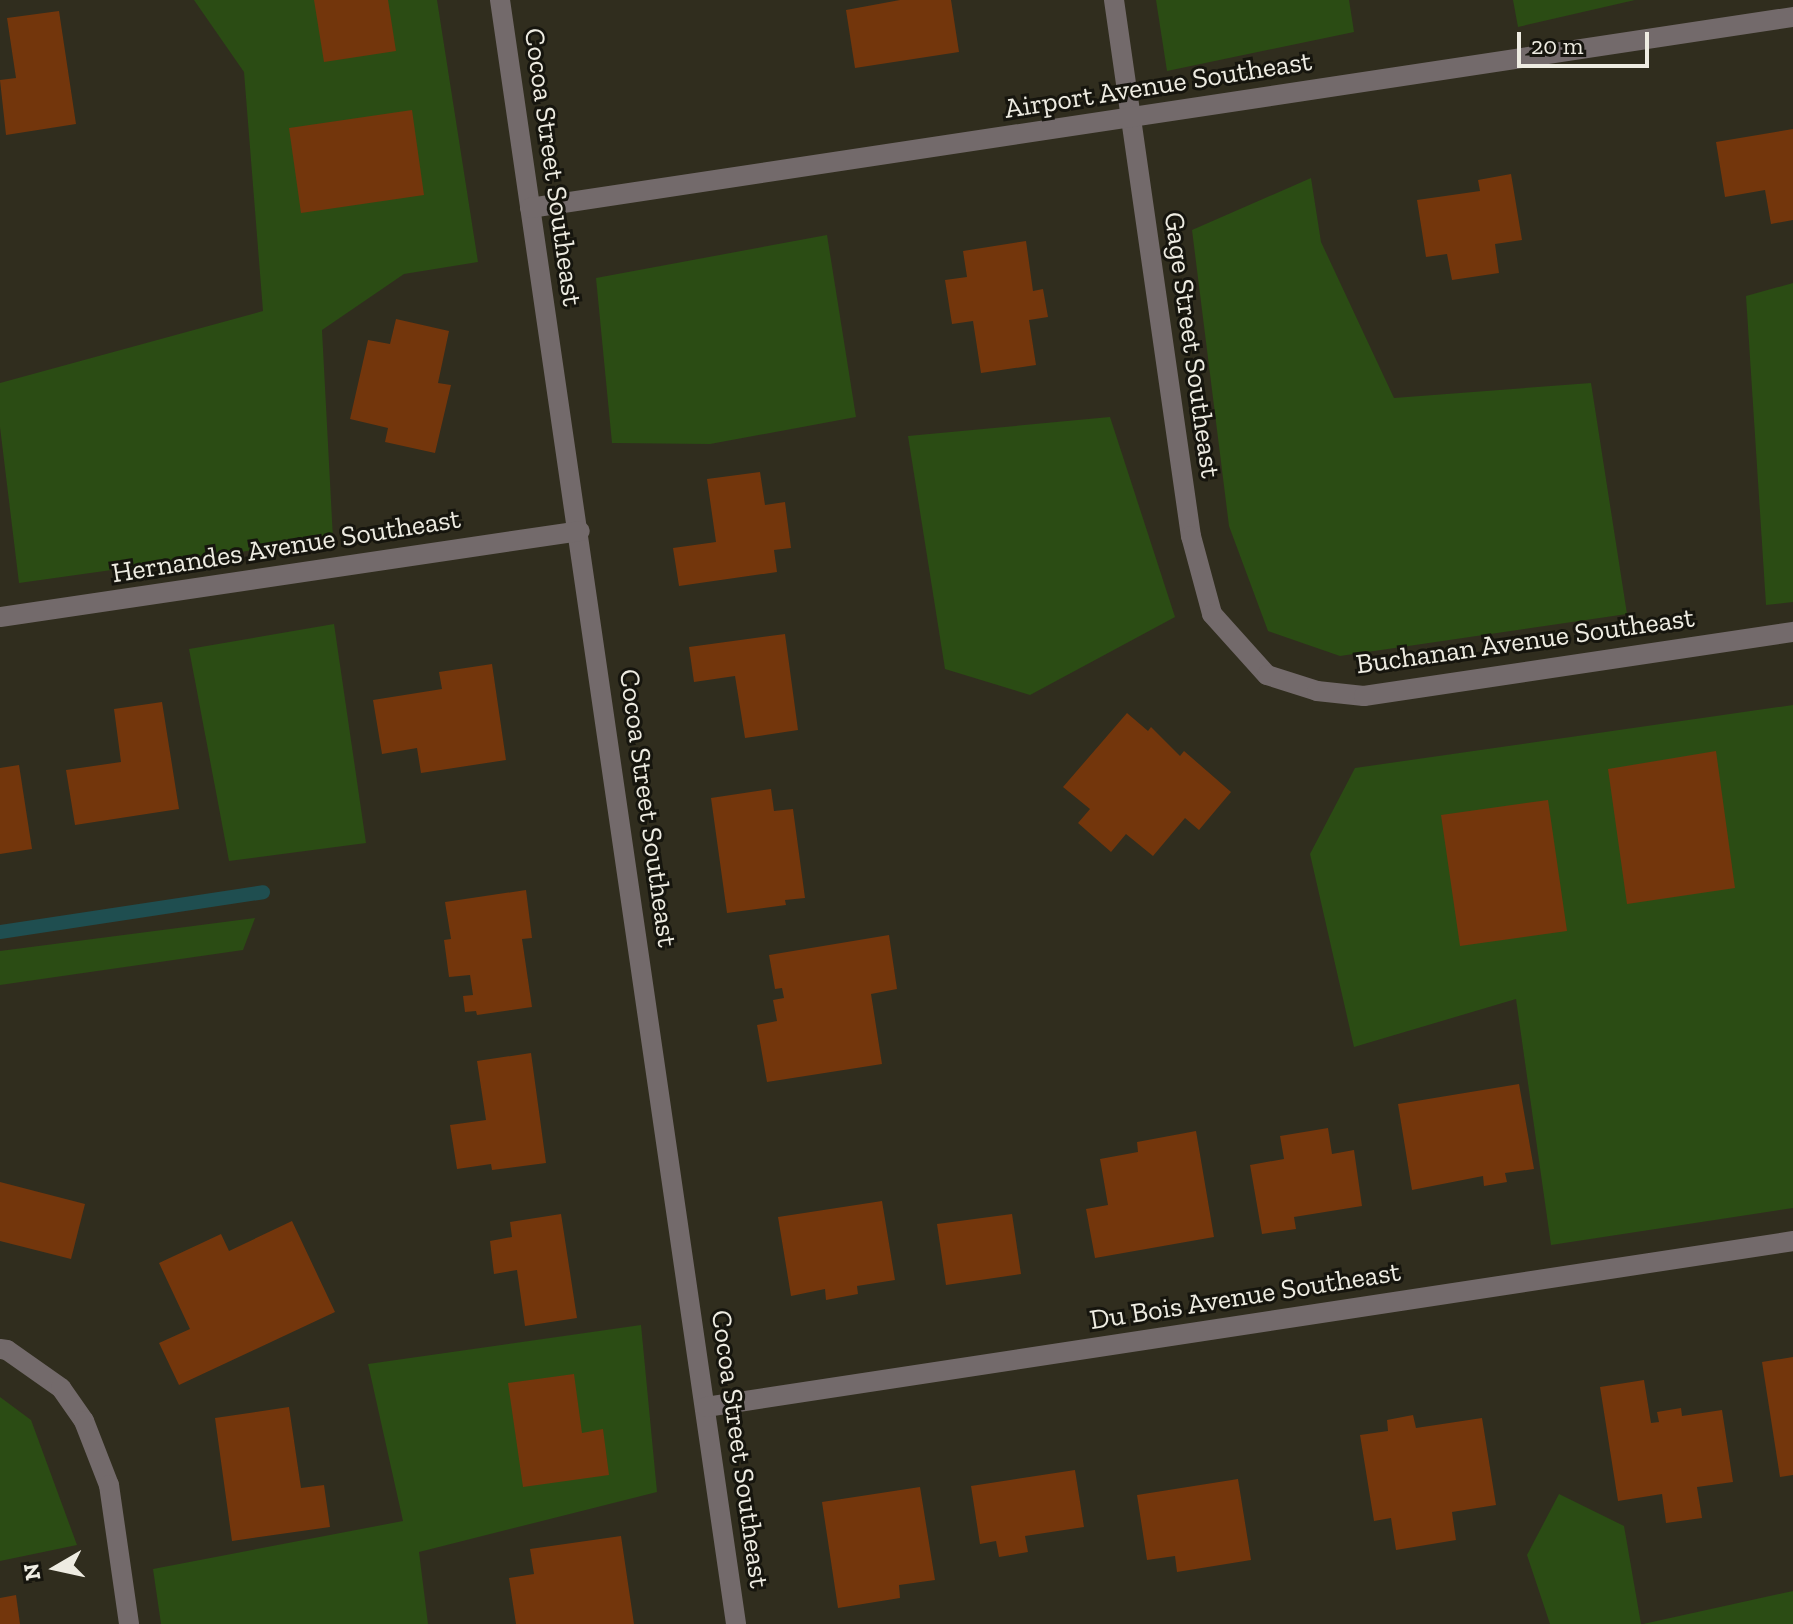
<!DOCTYPE html>
<html>
<head>
<meta charset="utf-8">
<style>
	body { margin:0 }
	#map { position:relative; width:1793px; height:1624px; overflow:hidden; background:#302d1e; font-family:"Zilla Slab",serif }
	div>[style] { position:absolute }
	.green>* { inset:0; background:#2b4c14 }
	.stream>* { height:14px; margin:-7px; padding:0 7px; transform-origin:7px; border-radius:7px; background:#1f4e50 }
	.building>* { inset:0; background:#73360c }
	.street>* { height:20px; margin:-10px; padding:0 10px; transform-origin:10px; border-radius:10px; background:#736a6b }
	span { translate:-50% -50%; white-space:nowrap; text-align:center; line-height:1.15; -webkit-text-stroke:6px #16150e; paint-order:stroke }
	.street-label { font-size:28px; color:#eeece2 }
	.north { position:absolute; left:16px; top:1528px; width:80px; height:80px; -webkit-text-stroke:6px #16150e; paint-order:stroke; rotate:261deg; font-size:22px; font-weight:700; line-height:32px; text-align:center; color:#eeece2 }
	.north::after { content:''; display:block; margin:auto; width:28px; height:36px; background:#eeece2; clip-path:polygon(50% 0,100% 100%,50% 72%,0 100%) }
	.scale { position:absolute; left:1517px; top:32px; width:132px; height:36px; box-sizing:border-box; border:4px solid #eeece2; border-top:0; padding-left:10px; font-size:24px; line-height:28px; white-space:nowrap; color:#eeece2; -webkit-text-stroke:6px #16150e; paint-order:stroke }
</style>
</head>
<body>
<div id="map">
	<div class="green">
		<i style="clip-path:polygon(194px 0,437px 0,478px 262px,404px 274px,322px 330px,333px 539px,19px 583px,0 427px,0 383px,263px 311px,244px 72px)"></i>
		<i style="clip-path:polygon(1156px 0,1349px 0,1354px 32px,1167px 71px)"></i>
		<i style="clip-path:polygon(1513px 0,1635px 0,1518px 27px)"></i>
		<i style="clip-path:polygon(1311px 178px,1321px 242px,1394px 398px,1591px 383px,1627px 614px,1340px 656px,1268px 631px,1229px 526px,1192px 230px)"></i>
		<i style="clip-path:polygon(827px 235px,856px 417px,710px 444px,612px 443px,596px 278px)"></i>
		<i style="clip-path:polygon(1793px 283px,1793px 602px,1766px 605px,1746px 296px)"></i>
		<i style="clip-path:polygon(1110px 417px,1175px 617px,1030px 695px,945px 669px,908px 436px)"></i>
		<i style="clip-path:polygon(334px 624px,366px 843px,229px 861px,189px 649px)"></i>
		<i style="clip-path:polygon(1793px 705px,1793px 1208px,1551px 1245px,1516px 999px,1354px 1047px,1310px 854px,1355px 768px)"></i>
		<i style="clip-path:polygon(255px 918px,243px 950px,0 985px,0 951px)"></i>
		<i style="clip-path:polygon(641px 1325px,657px 1492px,419px 1552px,428px 1624px,161px 1624px,153px 1569px,403px 1521px,368px 1364px)"></i>
		<i style="clip-path:polygon(0 1397px,31px 1420px,77px 1545px,0 1561px)"></i>
		<i style="clip-path:polygon(1559px 1494px,1624px 1526px,1641px 1624px,1550px 1624px,1527px 1555px)"></i>
		<i style="clip-path:polygon(1793px 1591px,1793px 1624px,1643px 1624px)"></i>
	</div>
	<div class="stream">
		<i style="left:0;top:932px;width:266px;rotate:-8.6deg"></i>
	</div>
	<div class="building">
		<i style="clip-path:polygon(314px 0,388px 0,396px 51px,324px 62px)"></i>
		<i style="clip-path:polygon(900px 0,951px 0,959px 52px,855px 68px,846px 10px)"></i>
		<i style="clip-path:polygon(59px 11px,76px 124px,6px 135px,0 80px,16px 78px,7px 18px)"></i>
		<i style="clip-path:polygon(412px 110px,424px 195px,301px 213px,289px 128px)"></i>
		<i style="clip-path:polygon(1793px 129px,1793px 220px,1771px 224px,1765px 190px,1725px 197px,1716px 142px)"></i>
		<i style="clip-path:polygon(1511px 174px,1522px 240px,1495px 244px,1499px 273px,1452px 280px,1447px 254px,1426px 257px,1417px 200px,1480px 191px,1478px 180px)"></i>
		<i style="clip-path:polygon(1026px 241px,1033px 291px,1043px 289px,1048px 317px,1029px 320px,1036px 365px,981px 373px,973px 321px,952px 324px,945px 280px,967px 277px,963px 251px)"></i>
		<i style="clip-path:polygon(396px 319px,449px 331px,438px 383px,451px 385px,435px 453px,385px 442px,388px 428px,350px 419px,368px 340px,390px 344px)"></i>
		<i style="clip-path:polygon(760px 472px,765px 505px,785px 502px,791px 548px,774px 550px,777px 572px,679px 586px,673px 548px,716px 542px,707px 479px)"></i>
		<i style="clip-path:polygon(785px 634px,798px 730px,745px 738px,735px 676px,694px 682px,689px 647px)"></i>
		<i style="clip-path:polygon(492px 664px,506px 760px,421px 773px,417px 748px,382px 754px,373px 700px,442px 689px,439px 672px)"></i>
		<i style="clip-path:polygon(162px 702px,179px 809px,75px 825px,66px 770px,121px 762px,114px 709px)"></i>
		<i style="clip-path:polygon(1127px 713px,1148px 731px,1151px 727px,1180px 756px,1184px 751px,1231px 792px,1199px 830px,1185px 818px,1153px 856px,1126px 834px,1111px 852px,1078px 823px,1090px 809px,1063px 787px)"></i>
		<i style="clip-path:polygon(1716px 751px,1735px 888px,1627px 904px,1608px 769px)"></i>
		<i style="clip-path:polygon(19px 765px,32px 849px,0 854px,0 768px)"></i>
		<i style="clip-path:polygon(771px 789px,774px 811px,793px 809px,805px 898px,785px 900px,786px 905px,727px 913px,711px 798px)"></i>
		<i style="clip-path:polygon(1548px 800px,1567px 931px,1460px 946px,1441px 815px)"></i>
		<i style="clip-path:polygon(526px 890px,532px 938px,522px 939px,532px 1007px,477px 1015px,476px 1011px,465px 1012px,463px 996px,473px 995px,470px 975px,449px 977px,444px 940px,451px 939px,445px 902px)"></i>
		<i style="clip-path:polygon(889px 935px,897px 989px,871px 994px,882px 1064px,767px 1082px,757px 1025px,777px 1021px,773px 1000px,784px 998px,782px 988px,775px 989px,769px 955px)"></i>
		<i style="clip-path:polygon(531px 1053px,546px 1163px,492px 1170px,491px 1164px,457px 1169px,450px 1125px,486px 1120px,477px 1061px)"></i>
		<i style="clip-path:polygon(1519px 1084px,1534px 1169px,1505px 1173px,1507px 1182px,1484px 1186px,1483px 1176px,1412px 1190px,1398px 1104px)"></i>
		<i style="clip-path:polygon(1328px 1128px,1332px 1154px,1354px 1150px,1362px 1206px,1294px 1217px,1296px 1229px,1262px 1234px,1250px 1165px,1284px 1159px,1280px 1136px)"></i>
		<i style="clip-path:polygon(1196px 1131px,1214px 1237px,1095px 1258px,1086px 1209px,1108px 1205px,1100px 1159px,1138px 1152px,1137px 1142px)"></i>
		<i style="clip-path:polygon(0 1182px,85px 1204px,71px 1259px,0 1241px)"></i>
		<i style="clip-path:polygon(882px 1201px,895px 1280px,857px 1286px,858px 1294px,826px 1300px,825px 1289px,791px 1296px,778px 1217px)"></i>
		<i style="clip-path:polygon(561px 1214px,577px 1318px,525px 1326px,517px 1270px,494px 1274px,490px 1241px,512px 1237px,510px 1222px)"></i>
		<i style="clip-path:polygon(1012px 1214px,1021px 1274px,946px 1285px,937px 1224px)"></i>
		<i style="clip-path:polygon(292px 1221px,335px 1312px,179px 1385px,159px 1343px,190px 1329px,159px 1263px,221px 1234px,229px 1251px)"></i>
		<i style="clip-path:polygon(1793px 1357px,1793px 1475px,1780px 1477px,1762px 1362px)"></i>
		<i style="clip-path:polygon(574px 1374px,582px 1433px,603px 1429px,609px 1475px,523px 1487px,508px 1383px)"></i>
		<i style="clip-path:polygon(1644px 1380px,1651px 1423px,1659px 1422px,1657px 1412px,1681px 1408px,1682px 1416px,1722px 1410px,1733px 1482px,1697px 1487px,1702px 1518px,1666px 1523px,1662px 1494px,1618px 1501px,1600px 1387px)"></i>
		<i style="clip-path:polygon(289px 1407px,301px 1488px,324px 1485px,330px 1527px,232px 1541px,215px 1418px)"></i>
		<i style="clip-path:polygon(1413px 1415px,1416px 1428px,1482px 1418px,1496px 1505px,1452px 1512px,1456px 1540px,1396px 1550px,1391px 1518px,1374px 1521px,1360px 1435px,1388px 1431px,1387px 1420px)"></i>
		<i style="clip-path:polygon(1075px 1470px,1084px 1527px,1025px 1536px,1028px 1552px,999px 1557px,996px 1541px,980px 1544px,971px 1486px)"></i>
		<i style="clip-path:polygon(1238px 1479px,1251px 1560px,1177px 1572px,1175px 1556px,1147px 1560px,1137px 1495px)"></i>
		<i style="clip-path:polygon(920px 1487px,935px 1580px,899px 1585px,900px 1598px,838px 1608px,822px 1502px)"></i>
		<i style="clip-path:polygon(621px 1536px,634px 1624px,516px 1624px,509px 1578px,534px 1574px,530px 1549px)"></i>
		<i style="clip-path:polygon(16px 1595px,20px 1624px,0 1624px,0 1598px)"></i>
	</div>
	<div class="street">
		<i style="left:500px;top:0;width:1641px;rotate:81.73deg"></i>
		<i style="left:1114px;top:0;width:542px;rotate:81.83deg"></i>
		<i style="left:1191px;top:536px;width:81px;rotate:74.9deg"></i>
		<i style="left:1212px;top:614px;width:82px;rotate:48deg"></i>
		<i style="left:1267px;top:675px;width:52px;rotate:17.7deg"></i>
		<i style="left:1317px;top:691px;width:47px;rotate:6.1deg"></i>
		<i style="left:1364px;top:696px;width:434px;rotate:-8.5deg"></i>
		<i style="left:530px;top:208px;width:1277px;rotate:-8.6deg"></i>
		<i style="left:0;top:617px;width:586px;rotate:-8.43deg"></i>
		<i style="left:0;top:1349px;width:7px;rotate:8deg"></i>
		<i style="left:7px;top:1350px;width:66px;rotate:35.1deg"></i>
		<i style="left:61px;top:1388px;width:40px;rotate:55.1deg"></i>
		<i style="left:84px;top:1421px;width:69px;rotate:68.7deg"></i>
		<i style="left:109px;top:1485px;width:140px;rotate:81.8deg"></i>
		<i style="left:706px;top:1407px;width:1100px;rotate:-8.68deg"></i>
	</div>
	<div class="street-label">
		<span style="left:1158px;top:85px;rotate:-9deg">Airport Avenue Southeast</span>
		<span style="left:553px;top:167px;rotate:82deg">Cocoa Street Southeast</span>
		<span style="left:1192px;top:345px;rotate:82deg">Gage Street Southeast</span>
		<span style="left:286px;top:546px;rotate:-9deg">Hernandes Avenue Southeast</span>
		<span style="left:1525px;top:641px;rotate:-8deg">Buchanan Avenue Southeast</span>
		<span style="left:648px;top:808px;rotate:82deg">Cocoa Street Southeast</span>
		<span style="left:1245px;top:1296px;rotate:-9deg">Du Bois Avenue Southeast</span>
		<span style="left:740px;top:1449px;rotate:82deg">Cocoa Street Southeast</span>
	</div>
	<div class="north">N</div>
	<div class="scale">20 m</div>
</div>
</body>
</html>
